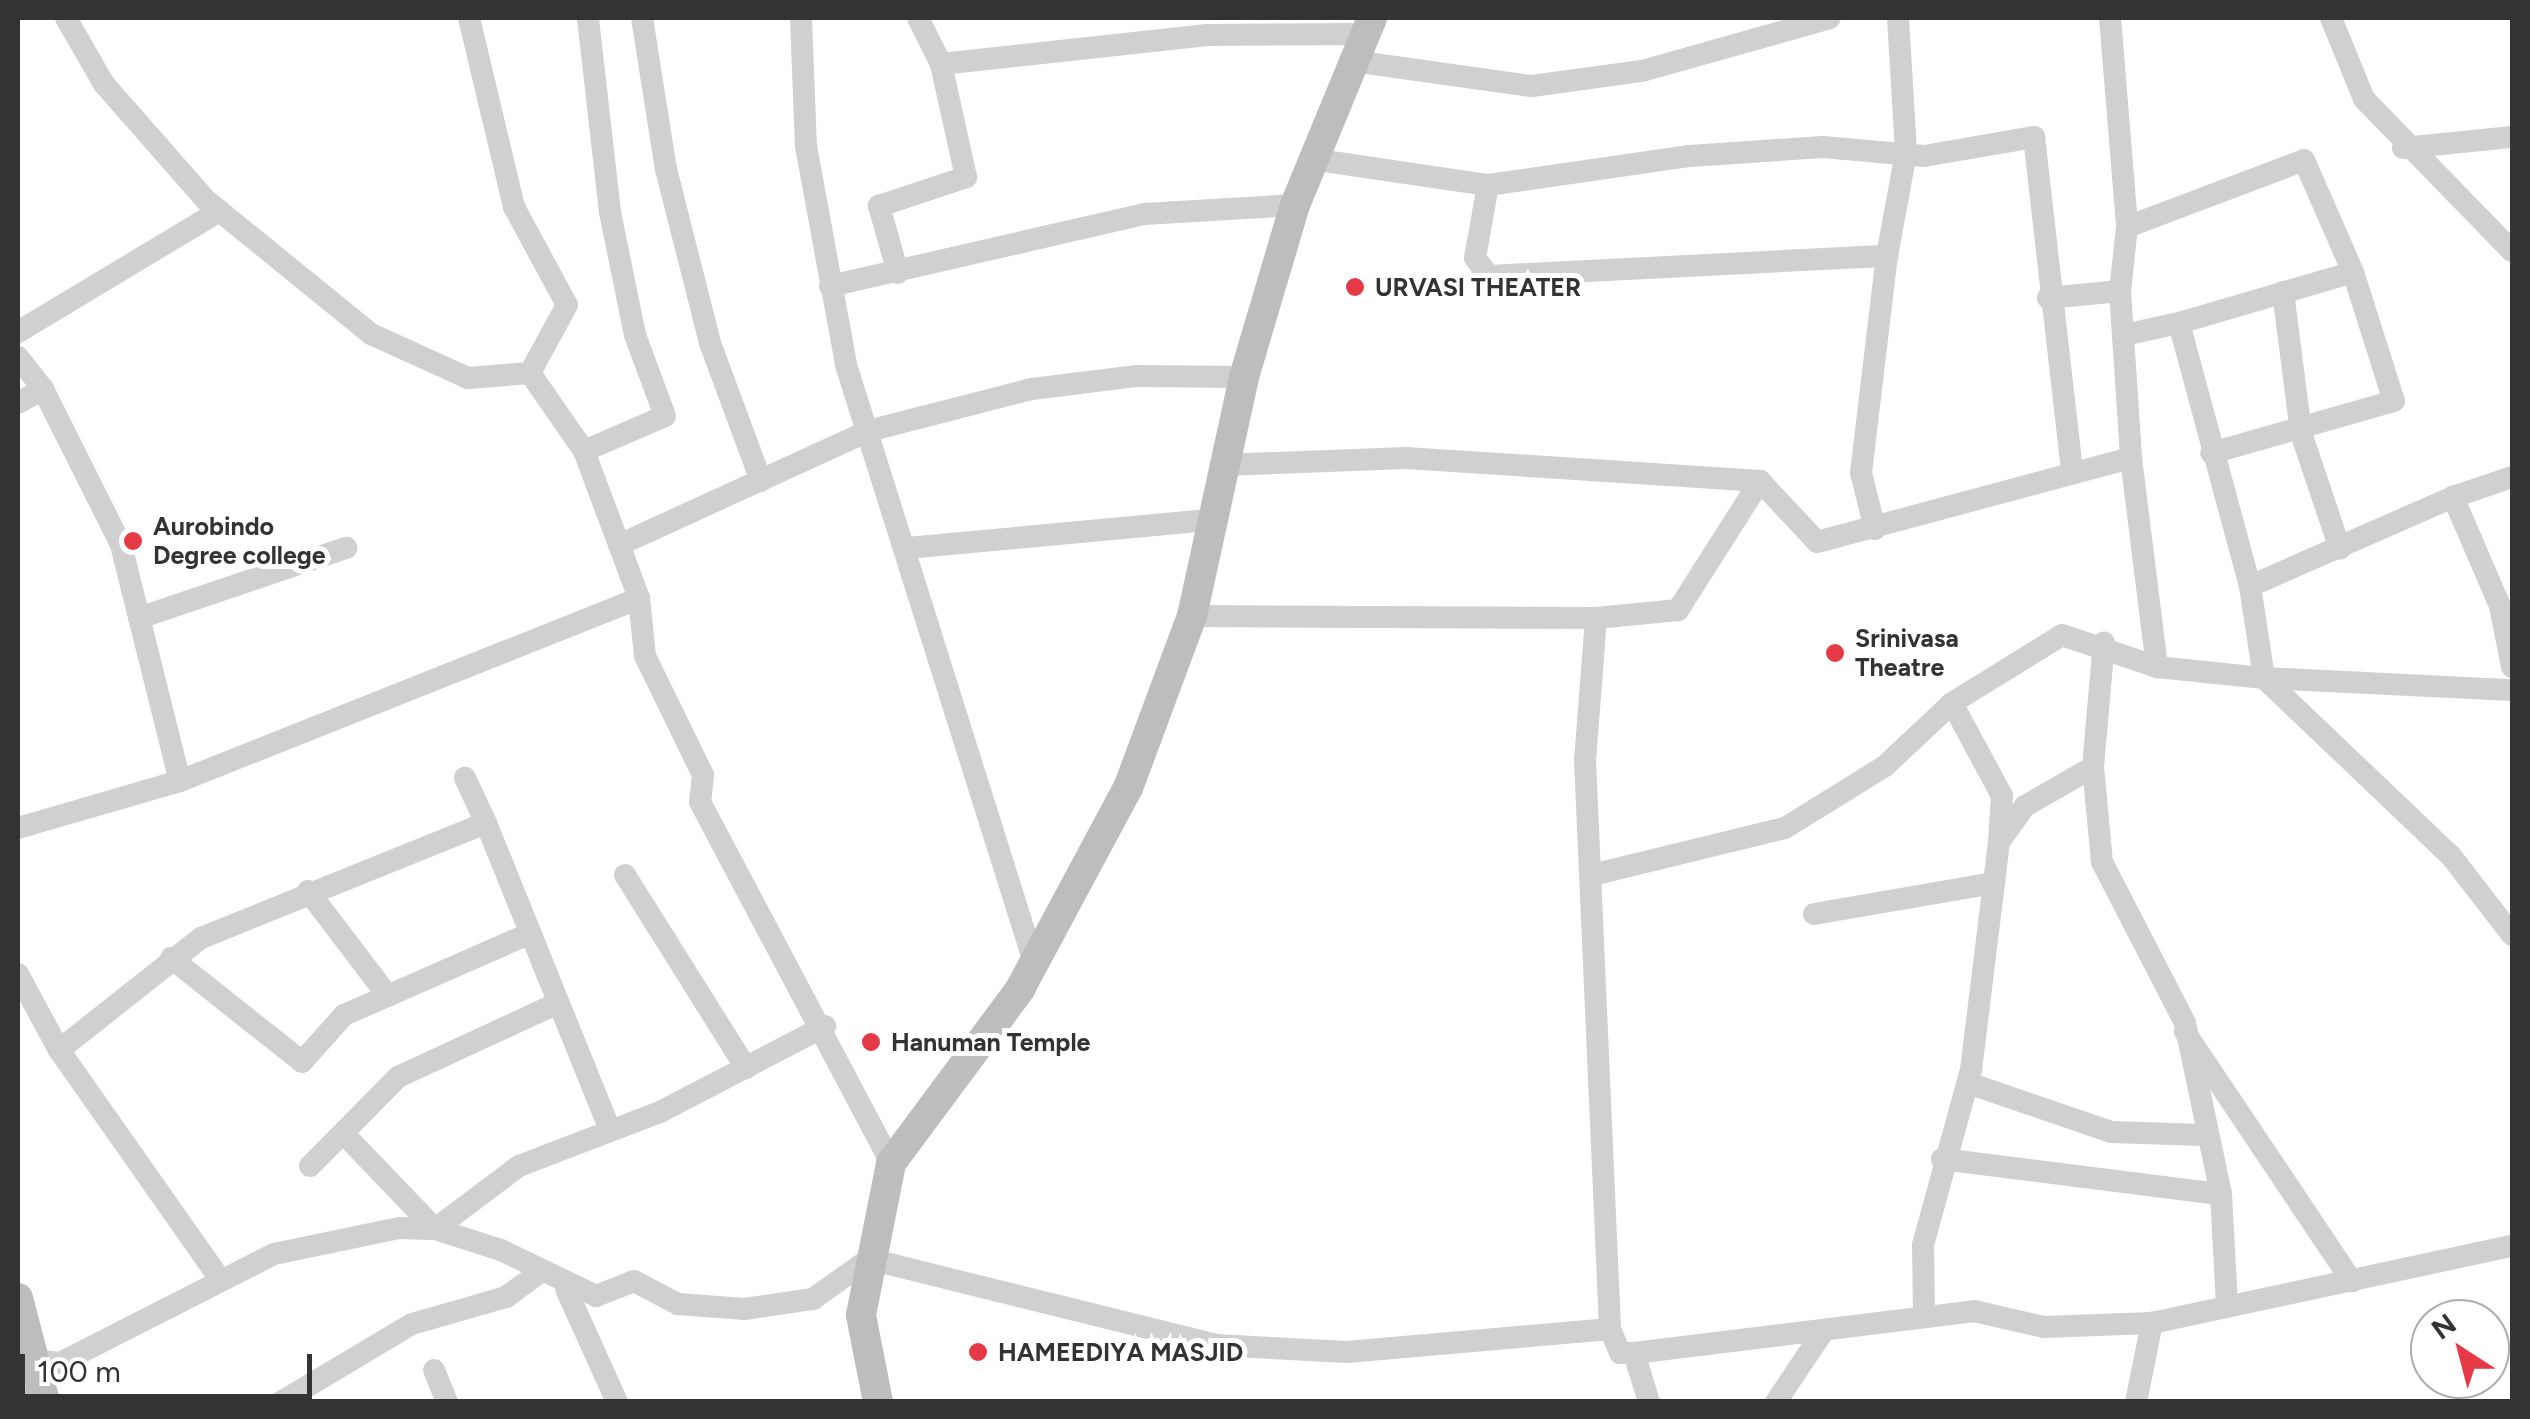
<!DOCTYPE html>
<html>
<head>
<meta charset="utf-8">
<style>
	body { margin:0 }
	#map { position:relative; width:2530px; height:1419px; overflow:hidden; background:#fff; font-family:Figtree,sans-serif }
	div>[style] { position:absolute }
	.street>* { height:22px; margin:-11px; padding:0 11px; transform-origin:11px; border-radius:11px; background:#d0d0d0 }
	.secondary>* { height:30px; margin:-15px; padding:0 15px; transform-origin:15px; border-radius:15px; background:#bdbdbd }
	.dots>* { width:28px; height:28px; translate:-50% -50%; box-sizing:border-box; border:5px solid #fff; border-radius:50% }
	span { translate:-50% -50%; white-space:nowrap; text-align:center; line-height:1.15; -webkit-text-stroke:10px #fff; paint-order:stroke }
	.poi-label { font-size:25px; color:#333; font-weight:700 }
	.left { translate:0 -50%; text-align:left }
	.frame { position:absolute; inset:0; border:20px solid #333; pointer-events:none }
	.north { position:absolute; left:2410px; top:1299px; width:100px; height:100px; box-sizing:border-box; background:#fff; border:2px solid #adadad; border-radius:50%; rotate:324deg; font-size:28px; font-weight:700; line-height:40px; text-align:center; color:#333 }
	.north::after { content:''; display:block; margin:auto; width:35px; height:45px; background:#e63946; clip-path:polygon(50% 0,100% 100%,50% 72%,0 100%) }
	.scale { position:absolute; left:20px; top:1354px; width:292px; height:45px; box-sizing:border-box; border:5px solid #333; border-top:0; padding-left:12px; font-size:30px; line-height:35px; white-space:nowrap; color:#333; -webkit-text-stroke:8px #fff; paint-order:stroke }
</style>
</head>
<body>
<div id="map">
	<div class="street">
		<i style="left:66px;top:18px;width:76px;rotate:60.1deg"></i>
		<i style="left:104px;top:84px;width:154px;rotate:48.7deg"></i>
		<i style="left:206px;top:200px;width:213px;rotate:39.1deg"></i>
		<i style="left:371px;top:334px;width:107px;rotate:24.4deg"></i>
		<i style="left:468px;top:378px;width:62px;rotate:-4.6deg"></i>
		<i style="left:530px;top:373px;width:95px;rotate:55.3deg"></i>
		<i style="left:584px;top:451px;width:157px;rotate:69.5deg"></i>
		<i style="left:639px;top:598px;width:58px;rotate:84.1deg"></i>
		<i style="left:645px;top:656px;width:132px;rotate:64deg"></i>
		<i style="left:703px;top:775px;width:27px;rotate:96deg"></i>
		<i style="left:700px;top:802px;width:408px;rotate:62.1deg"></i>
		<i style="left:469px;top:18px;width:194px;rotate:76.6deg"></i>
		<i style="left:514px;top:207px;width:111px;rotate:61.6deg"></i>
		<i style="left:567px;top:305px;width:77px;rotate:118.6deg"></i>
		<i style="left:642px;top:18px;width:153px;rotate:81deg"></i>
		<i style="left:666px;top:169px;width:179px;rotate:75.8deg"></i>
		<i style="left:710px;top:343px;width:147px;rotate:69.7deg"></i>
		<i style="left:801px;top:18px;width:128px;rotate:87.8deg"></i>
		<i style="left:806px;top:146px;width:223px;rotate:79.6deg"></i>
		<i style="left:846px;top:365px;width:626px;rotate:72.52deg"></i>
		<i style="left:2110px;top:18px;width:210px;rotate:85.3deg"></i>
		<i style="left:2127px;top:227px;width:64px;rotate:96.2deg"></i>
		<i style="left:2120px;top:291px;width:167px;rotate:86.2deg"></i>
		<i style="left:2131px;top:458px;width:211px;rotate:82.9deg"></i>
		<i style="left:2157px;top:667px;width:108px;rotate:5.9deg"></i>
		<i style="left:2264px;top:678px;width:258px;rotate:43.6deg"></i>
		<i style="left:2451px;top:856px;width:100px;rotate:52.3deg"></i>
		<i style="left:2331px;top:18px;width:87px;rotate:67.8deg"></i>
		<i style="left:2364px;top:99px;width:212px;rotate:45.8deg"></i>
		<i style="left:1353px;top:61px;width:181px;rotate:8deg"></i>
		<i style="left:1532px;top:86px;width:111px;rotate:-7.8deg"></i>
		<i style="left:1642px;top:71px;width:195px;rotate:-15.7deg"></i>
		<i style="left:941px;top:64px;width:268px;rotate:-6.2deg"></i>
		<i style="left:1207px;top:35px;width:157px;rotate:-0.4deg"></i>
		<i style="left:2403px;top:148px;width:110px;rotate:-5.8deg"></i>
		<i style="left:1318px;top:160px;width:172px;rotate:8.4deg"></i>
		<i style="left:1488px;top:185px;width:204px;rotate:-8.2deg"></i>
		<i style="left:1690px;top:156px;width:133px;rotate:-3.9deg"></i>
		<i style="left:1823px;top:147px;width:101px;rotate:5.1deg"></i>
		<i style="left:1924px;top:156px;width:112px;rotate:-9.8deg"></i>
		<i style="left:2034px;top:137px;width:333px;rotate:83.5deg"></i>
		<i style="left:1488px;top:185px;width:74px;rotate:100.1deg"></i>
		<i style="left:1475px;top:258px;width:23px;rotate:52deg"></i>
		<i style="left:1489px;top:276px;width:399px;rotate:-2.9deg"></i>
		<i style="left:1887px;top:256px;width:106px;rotate:-79.6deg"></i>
		<i style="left:1906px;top:152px;width:134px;rotate:-93.4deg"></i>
		<i style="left:2127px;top:227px;width:189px;rotate:-20.7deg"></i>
		<i style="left:2304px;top:160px;width:122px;rotate:66.4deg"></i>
		<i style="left:2353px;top:272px;width:135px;rotate:72.4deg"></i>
		<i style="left:2394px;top:401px;width:190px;rotate:164.1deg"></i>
		<i style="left:898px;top:273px;width:70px;rotate:-105.8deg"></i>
		<i style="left:879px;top:206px;width:92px;rotate:-18.4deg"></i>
		<i style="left:966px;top:177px;width:116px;rotate:-102.5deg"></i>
		<i style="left:941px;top:64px;width:51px;rotate:-116.6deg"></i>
		<i style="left:830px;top:286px;width:322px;rotate:-12.9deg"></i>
		<i style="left:1144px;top:214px;width:151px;rotate:-3.4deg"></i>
		<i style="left:2283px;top:292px;width:142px;rotate:82.7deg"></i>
		<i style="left:2301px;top:433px;width:122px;rotate:71.4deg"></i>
		<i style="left:2048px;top:298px;width:72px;rotate:-5.6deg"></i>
		<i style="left:2179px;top:323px;width:181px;rotate:-16.3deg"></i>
		<i style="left:18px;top:332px;width:235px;rotate:-31deg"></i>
		<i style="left:2124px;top:335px;width:56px;rotate:-12.3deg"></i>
		<i style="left:2179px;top:323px;width:272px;rotate:74.9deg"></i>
		<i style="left:18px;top:357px;width:41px;rotate:52deg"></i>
		<i style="left:43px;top:389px;width:174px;rotate:63.4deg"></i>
		<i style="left:121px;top:545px;width:243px;rotate:76deg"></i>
		<i style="left:180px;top:781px;width:494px;rotate:-21.7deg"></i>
		<i style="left:18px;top:403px;width:29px;rotate:-29deg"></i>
		<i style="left:584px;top:451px;width:88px;rotate:-23.4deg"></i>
		<i style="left:665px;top:416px;width:86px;rotate:-110.3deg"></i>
		<i style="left:635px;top:335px;width:126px;rotate:-101.5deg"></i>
		<i style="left:610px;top:212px;width:195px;rotate:-96.5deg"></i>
		<i style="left:1223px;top:465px;width:183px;rotate:-2.2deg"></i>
		<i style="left:1406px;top:458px;width:355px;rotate:3.7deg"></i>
		<i style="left:1760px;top:481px;width:153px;rotate:122.4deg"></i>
		<i style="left:1678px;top:610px;width:82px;rotate:174.4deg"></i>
		<i style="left:1760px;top:481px;width:83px;rotate:46.9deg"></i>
		<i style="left:1817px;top:542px;width:325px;rotate:-15deg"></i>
		<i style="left:2453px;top:497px;width:62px;rotate:-18.7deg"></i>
		<i style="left:1875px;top:529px;width:58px;rotate:-104deg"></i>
		<i style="left:1861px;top:473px;width:219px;rotate:-83.2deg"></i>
		<i style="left:619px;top:545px;width:274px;rotate:-24.6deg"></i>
		<i style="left:868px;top:431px;width:169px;rotate:-14.4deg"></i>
		<i style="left:1032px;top:389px;width:106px;rotate:-7.1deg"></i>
		<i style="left:1137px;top:376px;width:107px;rotate:0.5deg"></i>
		<i style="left:907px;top:548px;width:303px;rotate:-5.3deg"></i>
		<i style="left:1192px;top:616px;width:404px;rotate:0.3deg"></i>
		<i style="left:1596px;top:618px;width:142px;rotate:94.4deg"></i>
		<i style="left:1585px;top:760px;width:570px;rotate:87.48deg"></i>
		<i style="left:139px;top:618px;width:219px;rotate:-18.7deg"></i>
		<i style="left:2512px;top:667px;width:62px;rotate:-101.1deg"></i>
		<i style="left:2500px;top:606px;width:119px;rotate:-113.3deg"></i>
		<i style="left:2453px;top:497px;width:222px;rotate:156.3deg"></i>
		<i style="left:2250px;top:586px;width:93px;rotate:81.3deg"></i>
		<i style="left:2264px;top:678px;width:248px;rotate:2.8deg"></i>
		<i style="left:1952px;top:703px;width:106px;rotate:61.7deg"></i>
		<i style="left:2002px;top:796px;width:45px;rotate:93.8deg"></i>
		<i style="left:2093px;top:767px;width:95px;rotate:84.6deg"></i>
		<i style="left:2102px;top:862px;width:181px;rotate:62.7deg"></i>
		<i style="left:2185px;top:1023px;width:175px;rotate:78.1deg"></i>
		<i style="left:2221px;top:1194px;width:110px;rotate:86.9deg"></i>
		<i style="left:486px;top:823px;width:331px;rotate:68deg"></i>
		<i style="left:18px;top:828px;width:169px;rotate:-16.2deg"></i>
		<i style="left:625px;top:875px;width:228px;rotate:57.9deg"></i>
		<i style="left:1592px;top:875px;width:199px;rotate:-13.7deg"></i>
		<i style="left:1785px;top:828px;width:118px;rotate:-31.8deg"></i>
		<i style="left:1885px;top:766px;width:92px;rotate:-43.2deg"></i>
		<i style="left:1952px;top:703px;width:129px;rotate:-31.7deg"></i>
		<i style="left:2062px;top:635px;width:100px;rotate:18.6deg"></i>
		<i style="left:308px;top:891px;width:132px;rotate:52.7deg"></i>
		<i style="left:1814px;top:914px;width:183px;rotate:-9.8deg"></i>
		<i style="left:171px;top:958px;width:167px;rotate:38.4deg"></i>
		<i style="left:302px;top:1062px;width:63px;rotate:-48.2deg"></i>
		<i style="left:344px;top:1015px;width:199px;rotate:-23.7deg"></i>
		<i style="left:18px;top:974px;width:86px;rotate:61.7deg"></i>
		<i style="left:59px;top:1050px;width:280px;rotate:54.9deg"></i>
		<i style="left:2185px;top:1032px;width:300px;rotate:56.2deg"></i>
		<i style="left:59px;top:1050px;width:181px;rotate:-38.3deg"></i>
		<i style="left:201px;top:938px;width:307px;rotate:-22deg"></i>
		<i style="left:486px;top:823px;width:50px;rotate:-115deg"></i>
		<i style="left:1968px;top:1083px;width:151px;rotate:18.9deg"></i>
		<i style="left:2111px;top:1132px;width:92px;rotate:1.9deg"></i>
		<i style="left:345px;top:1135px;width:130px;rotate:46.2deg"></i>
		<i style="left:435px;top:1229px;width:105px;rotate:-36.9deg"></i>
		<i style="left:519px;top:1166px;width:153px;rotate:-21deg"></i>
		<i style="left:662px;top:1111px;width:184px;rotate:-27.5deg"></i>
		<i style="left:1942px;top:1159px;width:281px;rotate:7.2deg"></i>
		<i style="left:310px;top:1166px;width:125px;rotate:-45.3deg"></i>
		<i style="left:398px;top:1077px;width:172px;rotate:-24.8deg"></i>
		<i style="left:566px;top:1289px;width:124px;rotate:65.7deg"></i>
		<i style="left:1924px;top:1315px;width:70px;rotate:-90.8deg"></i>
		<i style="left:1923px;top:1245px;width:181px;rotate:-74.7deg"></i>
		<i style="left:1971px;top:1070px;width:230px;rotate:-83deg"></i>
		<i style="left:1999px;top:842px;width:44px;rotate:-54.2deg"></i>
		<i style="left:2025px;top:806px;width:78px;rotate:-29.8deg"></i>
		<i style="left:2093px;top:767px;width:125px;rotate:-85deg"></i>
		<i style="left:1634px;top:1353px;width:51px;rotate:73deg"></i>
		<i style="left:18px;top:1358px;width:42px;rotate:6.8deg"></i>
		<i style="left:60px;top:1363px;width:240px;rotate:-27deg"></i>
		<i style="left:274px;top:1254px;width:129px;rotate:-11.7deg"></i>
		<i style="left:400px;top:1228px;width:35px;rotate:2deg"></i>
		<i style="left:435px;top:1229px;width:69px;rotate:17.7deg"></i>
		<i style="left:501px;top:1250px;width:106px;rotate:25.8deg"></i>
		<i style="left:596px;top:1296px;width:41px;rotate:-21.5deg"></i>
		<i style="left:634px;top:1281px;width:50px;rotate:27.6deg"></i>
		<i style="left:678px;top:1304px;width:67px;rotate:4.3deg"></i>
		<i style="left:745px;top:1309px;width:69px;rotate:-8.4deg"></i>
		<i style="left:813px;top:1299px;width:69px;rotate:-35.5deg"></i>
		<i style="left:869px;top:1259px;width:357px;rotate:13.9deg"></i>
		<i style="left:1216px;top:1345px;width:131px;rotate:3.1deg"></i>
		<i style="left:1347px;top:1352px;width:264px;rotate:-5deg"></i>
		<i style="left:1610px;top:1329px;width:26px;rotate:67deg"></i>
		<i style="left:1620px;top:1353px;width:14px"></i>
		<i style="left:1634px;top:1353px;width:343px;rotate:-7deg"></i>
		<i style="left:1974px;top:1311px;width:72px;rotate:12.9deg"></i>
		<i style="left:2044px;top:1327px;width:108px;rotate:-2.1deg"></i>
		<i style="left:2152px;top:1323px;width:368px;rotate:-12.1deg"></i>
		<i style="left:434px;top:1370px;width:35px;rotate:68deg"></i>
		<i style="left:281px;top:1402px;width:152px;rotate:-30.8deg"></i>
		<i style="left:412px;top:1324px;width:98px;rotate:-16deg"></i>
		<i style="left:506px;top:1297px;width:39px;rotate:-36deg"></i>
		<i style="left:1776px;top:1402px;width:79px;rotate:-56.3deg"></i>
		<i style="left:2136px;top:1402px;width:81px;rotate:-78.6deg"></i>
	</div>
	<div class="secondary">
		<i style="left:18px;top:1298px;width:107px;rotate:75.4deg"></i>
		<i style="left:18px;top:1400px;width:2px;rotate:90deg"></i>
		<i style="left:878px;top:1402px;width:89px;rotate:-101.1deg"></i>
		<i style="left:861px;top:1315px;width:155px;rotate:-78.8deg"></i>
		<i style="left:891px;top:1163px;width:217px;rotate:-53.4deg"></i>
		<i style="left:1020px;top:989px;width:228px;rotate:-61.8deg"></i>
		<i style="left:1128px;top:788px;width:184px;rotate:-69.6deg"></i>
		<i style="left:1192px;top:616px;width:245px;rotate:-77.7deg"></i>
		<i style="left:1244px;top:377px;width:179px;rotate:-73.5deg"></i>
		<i style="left:1295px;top:205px;width:202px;rotate:-67.6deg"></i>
	</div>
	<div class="dots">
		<i style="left:1355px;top:287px;background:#e63946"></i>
		<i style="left:133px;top:541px;background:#e63946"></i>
		<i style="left:1835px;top:653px;background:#e63946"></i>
		<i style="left:871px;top:1042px;background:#e63946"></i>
		<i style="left:978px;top:1352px;background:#e63946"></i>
	</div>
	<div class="poi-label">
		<span class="left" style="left:1375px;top:287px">URVASI THEATER</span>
		<span class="left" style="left:153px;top:541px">Aurobindo<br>Degree college</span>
		<span class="left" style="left:1855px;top:653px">Srinivasa<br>Theatre</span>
		<span class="left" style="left:891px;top:1042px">Hanuman Temple</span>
		<span class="left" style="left:998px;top:1352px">HAMEEDIYA MASJID</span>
	</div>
	<div class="frame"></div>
	<div class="north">N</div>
	<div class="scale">100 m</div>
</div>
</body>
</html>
